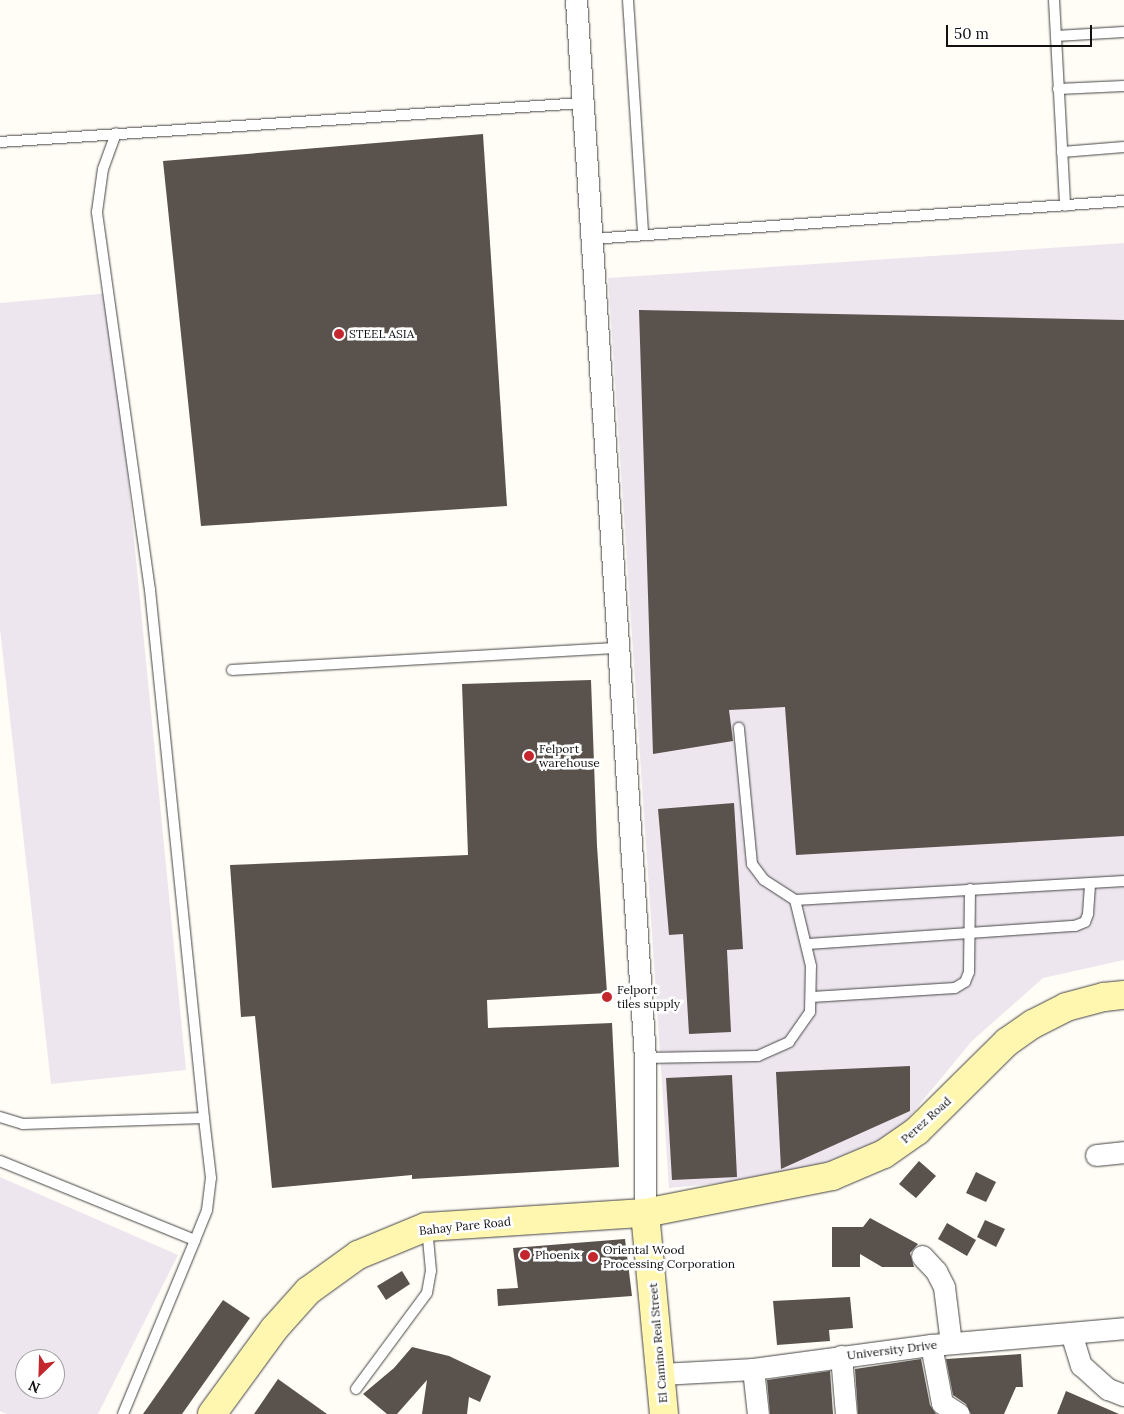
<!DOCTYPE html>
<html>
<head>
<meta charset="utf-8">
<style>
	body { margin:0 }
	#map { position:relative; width:1124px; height:1414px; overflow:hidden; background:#fffdf5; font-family:Lora,serif }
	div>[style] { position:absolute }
	.industrial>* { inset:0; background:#eee6ef }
	.building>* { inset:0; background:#5a524d }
	.roads { filter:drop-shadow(0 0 1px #444) drop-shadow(0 0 1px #444) }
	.lane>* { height:10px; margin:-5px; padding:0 5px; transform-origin:5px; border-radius:5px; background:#fff }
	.street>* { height:21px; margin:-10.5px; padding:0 10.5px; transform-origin:10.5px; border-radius:10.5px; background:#fff }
	.secondary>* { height:28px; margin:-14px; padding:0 14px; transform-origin:14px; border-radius:14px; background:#fff6b0 }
	.dots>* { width:14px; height:14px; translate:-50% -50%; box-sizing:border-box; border:2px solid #fff; border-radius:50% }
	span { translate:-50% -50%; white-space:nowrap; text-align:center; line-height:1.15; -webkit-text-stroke:5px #fff; paint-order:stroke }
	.poi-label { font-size:12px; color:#111 }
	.left { translate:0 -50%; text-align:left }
	.street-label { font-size:12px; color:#111 }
	.north { position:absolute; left:15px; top:1349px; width:50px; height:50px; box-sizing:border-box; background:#fff; border:1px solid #a0a0a0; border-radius:50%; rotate:204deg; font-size:14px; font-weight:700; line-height:20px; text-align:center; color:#111 }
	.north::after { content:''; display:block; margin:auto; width:18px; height:22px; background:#c4262e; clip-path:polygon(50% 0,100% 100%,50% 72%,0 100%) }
	.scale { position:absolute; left:946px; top:25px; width:146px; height:22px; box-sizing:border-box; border:2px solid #111; border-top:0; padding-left:6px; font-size:15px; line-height:18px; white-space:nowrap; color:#111; -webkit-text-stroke:4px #fff; paint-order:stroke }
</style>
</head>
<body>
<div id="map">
	<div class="industrial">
		<i style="clip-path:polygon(1124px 243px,1124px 960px,1043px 978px,972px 1041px,901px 1127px,851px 1157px,774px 1178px,669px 1188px,608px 278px)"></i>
		<i style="clip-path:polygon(110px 293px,186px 1070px,51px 1084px,0 629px,0 303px)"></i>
		<i style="clip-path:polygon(evenodd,0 1177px,178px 1255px,98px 1414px,7px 1414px,0 1411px,0 1177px,25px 1359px,55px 1359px,55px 1389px,25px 1389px,25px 1359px)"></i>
	</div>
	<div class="building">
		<i style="clip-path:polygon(483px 134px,507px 506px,201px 526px,163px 161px)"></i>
		<i style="clip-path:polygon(639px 310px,1124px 320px,1124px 836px,796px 855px,785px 707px,729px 710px,733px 741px,653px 754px)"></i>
		<i style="clip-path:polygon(591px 680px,597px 846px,607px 993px,487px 1000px,488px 1028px,612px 1023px,619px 1167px,412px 1179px,412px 1175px,272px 1188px,255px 1016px,241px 1017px,230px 865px,468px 855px,462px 684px)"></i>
		<i style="clip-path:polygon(734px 803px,743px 949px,727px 950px,731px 1032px,689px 1034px,683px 934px,669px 935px,658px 809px)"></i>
		<i style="clip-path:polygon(910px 1066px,910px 1111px,781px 1169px,776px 1072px)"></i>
		<i style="clip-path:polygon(732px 1075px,737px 1177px,672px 1180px,666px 1078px)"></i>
		<i style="clip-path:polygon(919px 1161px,936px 1176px,916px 1198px,899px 1184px)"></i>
		<i style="clip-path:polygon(976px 1172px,996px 1182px,986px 1202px,966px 1193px)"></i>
		<i style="clip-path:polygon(870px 1218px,918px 1244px,910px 1253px,914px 1267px,882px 1267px,860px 1254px,860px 1267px,832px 1267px,832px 1227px,863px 1227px)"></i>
		<i style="clip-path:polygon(985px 1220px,1005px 1229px,996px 1247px,977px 1237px)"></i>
		<i style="clip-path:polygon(947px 1223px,976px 1240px,967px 1256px,938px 1239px)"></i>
		<i style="clip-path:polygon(625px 1239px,632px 1296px,498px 1306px,497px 1289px,518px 1288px,513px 1248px)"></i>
		<i style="clip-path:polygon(402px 1271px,410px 1284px,386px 1300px,377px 1286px)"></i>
		<i style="clip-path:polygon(850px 1297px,853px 1328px,829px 1330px,830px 1341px,777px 1345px,773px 1301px)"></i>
		<i style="clip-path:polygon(223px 1300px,250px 1318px,182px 1414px,143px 1414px)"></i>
		<i style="clip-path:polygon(412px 1347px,449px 1356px,491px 1376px,480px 1402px,469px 1397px,467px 1414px,422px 1414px,427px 1380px,397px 1414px,387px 1414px,363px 1394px,394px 1368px)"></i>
		<i style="clip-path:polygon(1021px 1354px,1023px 1387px,1016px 1387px,1004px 1414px,971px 1414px,966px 1404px,953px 1395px,946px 1359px)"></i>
		<i style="clip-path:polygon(921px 1359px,930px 1405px,936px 1414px,858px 1414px,855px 1369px)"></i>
		<i style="clip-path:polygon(830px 1371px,833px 1414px,770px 1414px,767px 1380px)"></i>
		<i style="clip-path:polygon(278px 1379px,327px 1414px,254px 1414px)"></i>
		<i style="clip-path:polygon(1066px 1391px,1119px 1414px,1057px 1414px)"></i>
	</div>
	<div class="roads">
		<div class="lane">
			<i style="left:628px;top:0;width:235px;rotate:86.3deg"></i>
			<i style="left:1054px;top:0;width:206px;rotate:86.9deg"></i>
			<i style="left:1056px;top:36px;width:68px;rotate:-3.4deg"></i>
			<i style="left:1058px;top:89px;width:66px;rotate:-2.6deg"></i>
			<i style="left:0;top:142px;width:583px;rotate:-3.83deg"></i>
			<i style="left:1062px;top:152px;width:62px;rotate:-4.6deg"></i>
			<i style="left:591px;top:239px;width:534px;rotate:-4.08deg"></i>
			<i style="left:232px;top:670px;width:387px;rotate:-3.3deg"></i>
			<i style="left:795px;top:900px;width:330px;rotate:-3.3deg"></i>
			<i style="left:808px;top:944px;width:268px;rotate:-3.9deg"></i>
			<i style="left:1075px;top:926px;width:11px;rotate:-22deg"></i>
			<i style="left:1085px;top:922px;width:9px;rotate:-69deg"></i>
			<i style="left:1088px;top:914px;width:31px;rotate:-86deg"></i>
			<i style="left:812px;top:997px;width:143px;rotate:-3.6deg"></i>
			<i style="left:955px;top:988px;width:12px;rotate:-31deg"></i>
			<i style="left:965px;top:982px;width:11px;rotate:-68deg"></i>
			<i style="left:969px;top:972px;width:83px;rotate:-89.3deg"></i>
			<i style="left:645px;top:1058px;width:113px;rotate:-1deg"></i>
			<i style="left:758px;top:1056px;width:34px;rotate:-24deg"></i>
			<i style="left:789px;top:1042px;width:37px;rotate:-55deg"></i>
			<i style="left:810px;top:1012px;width:46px;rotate:-88.8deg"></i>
			<i style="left:811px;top:966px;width:68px;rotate:-103.6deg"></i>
			<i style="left:795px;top:900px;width:37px;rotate:-147deg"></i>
			<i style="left:764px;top:880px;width:20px;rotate:-127deg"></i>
			<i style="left:752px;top:864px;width:137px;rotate:-95.5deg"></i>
			<i style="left:0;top:1117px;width:24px;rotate:17deg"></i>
			<i style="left:23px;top:1124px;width:181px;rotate:-1.9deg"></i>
			<i style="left:204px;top:1118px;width:531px;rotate:-95.84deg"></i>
			<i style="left:150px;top:590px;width:382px;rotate:-98deg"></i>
			<i style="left:97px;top:212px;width:43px;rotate:-82.1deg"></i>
			<i style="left:103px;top:169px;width:38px;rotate:-70deg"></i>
			<i style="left:0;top:1161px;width:210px;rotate:22.1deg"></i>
			<i style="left:195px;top:1240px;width:32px;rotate:-68deg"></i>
			<i style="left:207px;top:1210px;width:32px;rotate:-83deg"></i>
			<i style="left:211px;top:1178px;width:60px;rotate:-96.7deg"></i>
			<i style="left:356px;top:1389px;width:119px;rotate:-53.5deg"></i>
			<i style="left:427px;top:1293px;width:22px;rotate:-80deg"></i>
			<i style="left:431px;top:1271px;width:43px;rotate:-95.3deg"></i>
			<i style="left:123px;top:1414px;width:188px;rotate:-67.5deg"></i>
		</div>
		<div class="street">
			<i style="left:576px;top:0;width:1060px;rotate:86.27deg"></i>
			<i style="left:645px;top:1058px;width:155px;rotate:90deg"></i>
			<i style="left:1096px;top:1155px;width:28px;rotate:-6deg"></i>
			<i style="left:922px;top:1256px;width:21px;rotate:47deg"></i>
			<i style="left:936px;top:1271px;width:18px;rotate:63deg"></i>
			<i style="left:944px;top:1287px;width:56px;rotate:82.9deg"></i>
			<i style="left:1071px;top:1333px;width:34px;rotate:73deg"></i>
			<i style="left:1081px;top:1365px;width:36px;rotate:42deg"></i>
			<i style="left:1108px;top:1389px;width:17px;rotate:21deg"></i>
			<i style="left:931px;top:1345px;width:59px;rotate:79.3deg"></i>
			<i style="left:942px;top:1403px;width:20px;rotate:33deg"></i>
			<i style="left:841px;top:1356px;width:58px;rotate:85.1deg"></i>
			<i style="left:753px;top:1369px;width:45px;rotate:83.7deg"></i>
			<i style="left:661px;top:1374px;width:92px;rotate:-3.1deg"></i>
			<i style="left:753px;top:1369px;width:180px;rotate:-7.7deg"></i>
			<i style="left:931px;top:1345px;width:194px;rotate:-5deg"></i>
		</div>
		<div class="secondary">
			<i style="left:645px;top:1213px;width:202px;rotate:84.6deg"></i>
			<i style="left:212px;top:1414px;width:105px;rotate:-53.9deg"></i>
			<i style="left:274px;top:1329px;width:51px;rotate:-48.2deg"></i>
			<i style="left:308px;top:1291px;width:62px;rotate:-35.8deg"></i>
			<i style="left:358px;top:1255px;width:74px;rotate:-22.4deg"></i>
			<i style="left:426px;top:1227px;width:219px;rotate:-3.7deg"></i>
			<i style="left:645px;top:1213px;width:191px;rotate:-11.2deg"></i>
			<i style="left:832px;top:1176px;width:56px;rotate:-22.9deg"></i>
			<i style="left:884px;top:1154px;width:40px;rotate:-34.9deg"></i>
			<i style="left:917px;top:1131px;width:127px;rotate:-44.7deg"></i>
			<i style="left:1007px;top:1042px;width:32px;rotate:-35deg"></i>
			<i style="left:1033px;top:1024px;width:37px;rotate:-27deg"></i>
			<i style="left:1066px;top:1007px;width:39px;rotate:-15deg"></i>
			<i style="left:1104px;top:997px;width:20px;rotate:-6deg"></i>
		</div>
	</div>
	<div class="dots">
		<i style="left:339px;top:334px;background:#c4262e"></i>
		<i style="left:529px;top:756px;background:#c4262e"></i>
		<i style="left:607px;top:997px;background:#c4262e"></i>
		<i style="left:525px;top:1255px;background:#c4262e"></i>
		<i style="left:593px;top:1257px;background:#c4262e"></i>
	</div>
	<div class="poi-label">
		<span class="left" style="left:349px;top:334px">STEEL ASIA</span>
		<span class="left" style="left:539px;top:756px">Felport<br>warehouse</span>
		<span class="left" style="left:617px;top:997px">Felport<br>tiles supply</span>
		<span class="left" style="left:603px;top:1257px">Oriental Wood<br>Processing Corporation</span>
		<span class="left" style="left:535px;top:1255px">Phoenix</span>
	</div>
	<div class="street-label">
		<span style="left:926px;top:1120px;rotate:-42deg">Perez Road</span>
		<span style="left:465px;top:1226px;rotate:-6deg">Bahay Pare Road</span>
		<span style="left:658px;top:1343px;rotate:-95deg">El Camino Real Street</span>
		<span style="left:892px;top:1350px;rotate:-7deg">University Drive</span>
	</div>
	<div class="north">N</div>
	<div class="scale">50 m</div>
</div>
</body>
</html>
